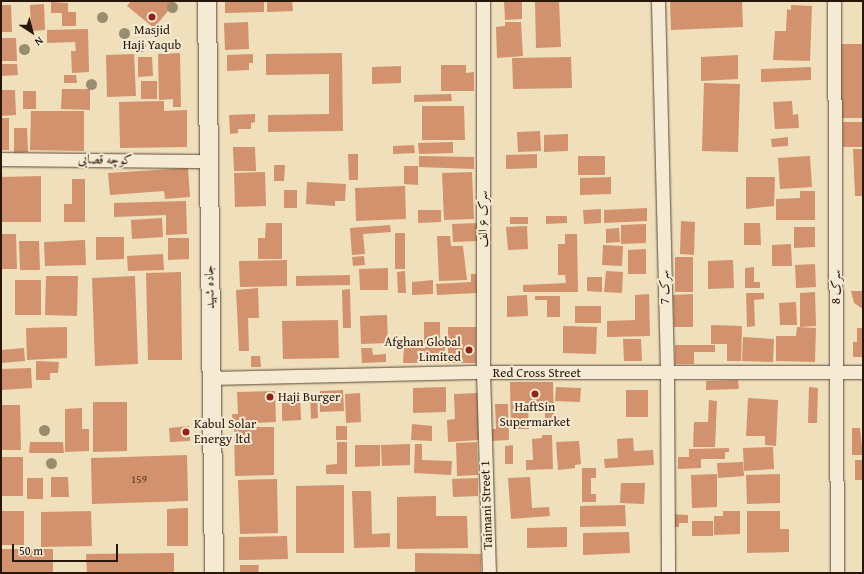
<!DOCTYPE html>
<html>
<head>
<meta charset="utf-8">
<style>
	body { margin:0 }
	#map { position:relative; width:864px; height:574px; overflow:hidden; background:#efdfbb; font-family:"Gentium Book Plus",Amiri,serif }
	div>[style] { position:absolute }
	.building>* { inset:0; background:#d1926d }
	.roads { filter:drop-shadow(0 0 1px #5a4835) drop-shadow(0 0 1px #5a4835) }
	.minor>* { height:13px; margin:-6.5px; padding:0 6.5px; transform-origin:6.5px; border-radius:6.5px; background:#f5ead3 }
	.secondary>* { height:18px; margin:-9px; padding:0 9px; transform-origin:9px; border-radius:9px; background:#f5ead3 }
	.trees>* { width:11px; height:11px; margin:-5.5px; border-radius:50%; background:#998d70 }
	.dots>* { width:11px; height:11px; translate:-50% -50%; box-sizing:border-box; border:2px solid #f5ead3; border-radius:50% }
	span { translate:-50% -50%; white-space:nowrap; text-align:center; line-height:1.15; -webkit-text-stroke:4px #f5ead3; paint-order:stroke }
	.number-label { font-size:11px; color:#523521 }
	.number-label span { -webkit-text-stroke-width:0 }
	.poi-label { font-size:13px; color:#281608 }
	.right { translate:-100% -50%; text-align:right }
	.left { translate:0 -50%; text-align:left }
	.street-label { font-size:13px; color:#281608 }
	.frame { position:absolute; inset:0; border:2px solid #281608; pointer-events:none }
	.north { position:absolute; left:12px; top:12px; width:40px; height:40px; -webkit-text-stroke:3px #f5ead3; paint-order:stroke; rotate:144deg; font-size:11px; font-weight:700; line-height:16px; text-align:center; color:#281608 }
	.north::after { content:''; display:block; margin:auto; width:14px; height:18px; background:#281608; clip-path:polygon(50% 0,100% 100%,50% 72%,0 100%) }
	.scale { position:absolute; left:12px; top:544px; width:106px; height:18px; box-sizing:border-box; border:2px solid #281608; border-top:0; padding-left:5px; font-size:12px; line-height:14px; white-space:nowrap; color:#281608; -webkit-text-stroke:3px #f5ead3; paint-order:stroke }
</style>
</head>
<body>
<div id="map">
	<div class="building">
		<i style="clip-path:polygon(131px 1px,176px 1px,154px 28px,127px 6px)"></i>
		<i style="clip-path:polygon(225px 1px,264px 1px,264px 12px,225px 13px)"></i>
		<i style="clip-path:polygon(267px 1px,292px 1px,293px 11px,267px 12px)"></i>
		<i style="clip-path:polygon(504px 1px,522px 1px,522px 19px,505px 20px)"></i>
		<i style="clip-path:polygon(535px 1px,559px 1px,561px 47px,536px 48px)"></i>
		<i style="clip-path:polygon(670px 1px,742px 1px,743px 27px,671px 30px)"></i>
		<i style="clip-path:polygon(51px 2px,68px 3px,68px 12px,76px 12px,76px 26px,62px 26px,62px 13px,51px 13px)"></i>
		<i style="clip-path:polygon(44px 4px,45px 30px,31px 31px,30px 5px)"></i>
		<i style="clip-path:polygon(1px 5px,11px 5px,12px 32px,1px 32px)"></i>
		<i style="clip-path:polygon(791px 5px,812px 6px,810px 61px,773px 60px,775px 31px,786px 31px,787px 9px,791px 10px)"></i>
		<i style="clip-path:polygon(248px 22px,249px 49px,225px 50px,224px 23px)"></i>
		<i style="clip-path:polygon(505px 22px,521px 22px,523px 56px,497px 58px,496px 27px,505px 26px)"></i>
		<i style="clip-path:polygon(88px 29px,89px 72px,72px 73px,71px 51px,76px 51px,75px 42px,47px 43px,47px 30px)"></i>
		<i style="clip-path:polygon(1px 38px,16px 38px,17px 61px,1px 61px)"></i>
		<i style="clip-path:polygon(841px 44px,863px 44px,863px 118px,841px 118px)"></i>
		<i style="clip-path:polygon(180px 53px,181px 107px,173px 107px,173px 99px,159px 100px,158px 54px)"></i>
		<i style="clip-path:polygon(342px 53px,343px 131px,268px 132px,268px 115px,329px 114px,329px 74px,266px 75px,266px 54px)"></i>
		<i style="clip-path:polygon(134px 54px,136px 96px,107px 97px,106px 55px)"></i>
		<i style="clip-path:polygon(253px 54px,253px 63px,249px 63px,249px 70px,227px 71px,227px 55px)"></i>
		<i style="clip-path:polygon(738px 55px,738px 79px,701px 81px,701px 57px)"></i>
		<i style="clip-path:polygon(138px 57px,152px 57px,153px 76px,138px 77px)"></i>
		<i style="clip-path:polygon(571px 57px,572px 88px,513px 89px,512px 58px)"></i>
		<i style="clip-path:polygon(1px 64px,17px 64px,18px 75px,1px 76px)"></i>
		<i style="clip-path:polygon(441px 65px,466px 65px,466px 73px,474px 72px,474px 91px,441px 91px)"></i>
		<i style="clip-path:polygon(401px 66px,401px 83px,372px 84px,372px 67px)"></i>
		<i style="clip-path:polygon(811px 67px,811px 80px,761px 82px,761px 69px)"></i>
		<i style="clip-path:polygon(64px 75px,76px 75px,77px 83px,64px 83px)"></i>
		<i style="clip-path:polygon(141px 81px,157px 81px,157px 99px,141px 99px)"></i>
		<i style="clip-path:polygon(704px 83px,740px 84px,738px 152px,702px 151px)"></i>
		<i style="clip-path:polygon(62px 89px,90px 89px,90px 110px,61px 109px)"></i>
		<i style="clip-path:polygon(1px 90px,15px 90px,16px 115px,1px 116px)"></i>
		<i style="clip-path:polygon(23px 91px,36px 91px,36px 109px,23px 109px)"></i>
		<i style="clip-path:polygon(451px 94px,452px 101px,414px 102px,414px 95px)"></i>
		<i style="clip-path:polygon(164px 101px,164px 111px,187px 110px,187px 147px,120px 148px,119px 102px)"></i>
		<i style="clip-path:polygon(792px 101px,793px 115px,798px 114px,799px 128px,775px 129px,773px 102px)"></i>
		<i style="clip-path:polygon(422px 106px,464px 106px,465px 140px,422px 140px)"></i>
		<i style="clip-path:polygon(31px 111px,84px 111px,84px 151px,30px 150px)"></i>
		<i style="clip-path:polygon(255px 114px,255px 122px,251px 123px,251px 129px,238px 129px,238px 133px,230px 134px,229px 115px)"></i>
		<i style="clip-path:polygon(1px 118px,9px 118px,9px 150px,1px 150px)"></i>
		<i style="clip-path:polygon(843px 122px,863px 122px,863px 147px,843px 147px)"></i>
		<i style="clip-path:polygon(14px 128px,27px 128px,28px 152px,14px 153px)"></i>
		<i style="clip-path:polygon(540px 131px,541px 151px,518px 152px,517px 132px)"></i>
		<i style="clip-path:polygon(568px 134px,568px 151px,544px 152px,544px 135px)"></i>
		<i style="clip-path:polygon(788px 137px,788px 146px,772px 147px,771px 139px)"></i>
		<i style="clip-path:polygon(453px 142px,453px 153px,419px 154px,418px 143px)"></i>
		<i style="clip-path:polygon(414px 145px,415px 153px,393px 154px,393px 146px)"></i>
		<i style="clip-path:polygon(233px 147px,255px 147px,256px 171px,234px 171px)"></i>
		<i style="clip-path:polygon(853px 149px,863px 149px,863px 196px,855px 196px)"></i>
		<i style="clip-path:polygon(348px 154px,358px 154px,358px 180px,349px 180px)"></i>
		<i style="clip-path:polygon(537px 154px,537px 168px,506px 169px,506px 155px)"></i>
		<i style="clip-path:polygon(419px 156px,474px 157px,474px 169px,419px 167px)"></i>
		<i style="clip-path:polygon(578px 156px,605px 156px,605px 175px,578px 175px)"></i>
		<i style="clip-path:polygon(810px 156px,812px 187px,780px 189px,778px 158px)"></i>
		<i style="clip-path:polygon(274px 165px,285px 165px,284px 181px,274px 181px)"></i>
		<i style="clip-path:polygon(404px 166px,418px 166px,418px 185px,404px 184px)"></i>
		<i style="clip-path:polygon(188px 168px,190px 197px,165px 199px,164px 191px,110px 195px,108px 173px)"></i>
		<i style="clip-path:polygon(265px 172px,266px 206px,235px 207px,234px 173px)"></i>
		<i style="clip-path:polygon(472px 172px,474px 219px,444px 220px,442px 173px)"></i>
		<i style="clip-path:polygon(41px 176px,41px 222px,1px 222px,1px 177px)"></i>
		<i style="clip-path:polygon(611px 177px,611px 194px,580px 195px,580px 178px)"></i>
		<i style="clip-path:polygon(746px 177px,775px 177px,774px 206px,746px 209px)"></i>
		<i style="clip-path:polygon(72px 179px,85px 179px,85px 222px,64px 222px,64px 204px,72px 204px)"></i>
		<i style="clip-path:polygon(307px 182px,346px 184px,345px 201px,335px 201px,335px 206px,306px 204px)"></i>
		<i style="clip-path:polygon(405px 186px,406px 219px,356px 221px,355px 188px)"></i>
		<i style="clip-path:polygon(284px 190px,297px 190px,297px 208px,284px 208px)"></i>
		<i style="clip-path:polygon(800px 191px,815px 191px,815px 220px,776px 220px,776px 199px,800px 198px)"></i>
		<i style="clip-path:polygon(186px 201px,187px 234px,166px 235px,166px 215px,114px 217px,114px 203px)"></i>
		<i style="clip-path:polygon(647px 208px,647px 221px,604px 223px,604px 210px)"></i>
		<i style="clip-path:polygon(601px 209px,601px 223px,584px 224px,583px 210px)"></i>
		<i style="clip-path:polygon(418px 210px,441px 210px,441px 222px,418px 223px)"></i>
		<i style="clip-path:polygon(546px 216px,567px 216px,567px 223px,546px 224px)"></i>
		<i style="clip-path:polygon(510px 217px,528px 217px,528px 224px,510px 224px)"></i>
		<i style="clip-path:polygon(162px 218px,163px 237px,132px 239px,131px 220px)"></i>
		<i style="clip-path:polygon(681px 221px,695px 222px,694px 255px,680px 254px)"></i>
		<i style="clip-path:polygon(266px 223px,282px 223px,282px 259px,258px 259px,258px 238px,265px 238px)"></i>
		<i style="clip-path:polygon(478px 223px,479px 241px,453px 242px,452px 224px)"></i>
		<i style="clip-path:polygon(744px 223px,760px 223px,761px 245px,744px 245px)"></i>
		<i style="clip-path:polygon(646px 224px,646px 243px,621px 244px,621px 225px)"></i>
		<i style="clip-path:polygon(390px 225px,391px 232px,363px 234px,365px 254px,352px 255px,350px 228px)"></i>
		<i style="clip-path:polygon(527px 226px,528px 249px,508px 250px,506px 227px)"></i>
		<i style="clip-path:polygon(794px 227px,815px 227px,815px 247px,794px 248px)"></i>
		<i style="clip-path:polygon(619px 228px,620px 242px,606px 243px,606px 229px)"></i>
		<i style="clip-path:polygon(395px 233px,405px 233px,405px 269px,395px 269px)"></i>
		<i style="clip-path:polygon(1px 234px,16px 234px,17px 269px,1px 269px)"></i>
		<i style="clip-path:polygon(565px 234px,577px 234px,578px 292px,523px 292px,523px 285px,566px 283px,565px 275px,558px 275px,558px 244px,565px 244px)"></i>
		<i style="clip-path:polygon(437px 236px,450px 236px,451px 246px,463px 246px,467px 280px,439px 281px)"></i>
		<i style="clip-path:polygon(96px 237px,124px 237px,124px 259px,96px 260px)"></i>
		<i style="clip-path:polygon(168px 238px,189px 238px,189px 259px,168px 260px)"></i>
		<i style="clip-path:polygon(85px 240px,86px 265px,45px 266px,44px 242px)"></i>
		<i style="clip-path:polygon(19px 241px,39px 241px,40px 270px,20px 270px)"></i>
		<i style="clip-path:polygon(791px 244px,792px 266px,772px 266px,772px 245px)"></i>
		<i style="clip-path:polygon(603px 245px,623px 246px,622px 266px,602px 265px)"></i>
		<i style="clip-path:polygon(646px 249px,646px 274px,628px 274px,628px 250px)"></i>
		<i style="clip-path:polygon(163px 254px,164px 270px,128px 271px,127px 256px)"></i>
		<i style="clip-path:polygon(364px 256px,365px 265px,353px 266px,352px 257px)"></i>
		<i style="clip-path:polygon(675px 257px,693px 257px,693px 292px,675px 292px)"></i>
		<i style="clip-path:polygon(287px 260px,287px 286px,240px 287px,239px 261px)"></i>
		<i style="clip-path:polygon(733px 260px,734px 288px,708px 289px,708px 261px)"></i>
		<i style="clip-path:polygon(815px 264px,816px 287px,796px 288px,795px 265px)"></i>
		<i style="clip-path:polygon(754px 267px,754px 282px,760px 282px,760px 288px,745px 288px,745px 268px)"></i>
		<i style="clip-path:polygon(388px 268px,388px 290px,360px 290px,359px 269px)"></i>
		<i style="clip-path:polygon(405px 271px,406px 293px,398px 293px,397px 272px)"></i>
		<i style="clip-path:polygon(606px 271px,623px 272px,622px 293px,604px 292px)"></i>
		<i style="clip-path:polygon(181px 272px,182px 360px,148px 360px,146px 273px)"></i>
		<i style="clip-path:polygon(471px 274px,476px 274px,477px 293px,437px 295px,436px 284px,471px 282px)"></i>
		<i style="clip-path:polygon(350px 275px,350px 285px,296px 286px,296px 276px)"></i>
		<i style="clip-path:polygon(46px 276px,78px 276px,77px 316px,45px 315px)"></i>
		<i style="clip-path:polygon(135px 276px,138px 364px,95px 366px,92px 278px)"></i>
		<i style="clip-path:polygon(587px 277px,602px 277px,602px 292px,587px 291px)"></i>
		<i style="clip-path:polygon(15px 280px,41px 280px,41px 315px,15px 315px)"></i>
		<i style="clip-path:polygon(433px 280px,433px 294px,412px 295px,412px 282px)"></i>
		<i style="clip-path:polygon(258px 288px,259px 318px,248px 318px,249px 351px,239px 351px,236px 290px)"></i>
		<i style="clip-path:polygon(350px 289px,351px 328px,343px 328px,342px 290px)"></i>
		<i style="clip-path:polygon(851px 291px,863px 291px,863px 309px,854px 303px)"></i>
		<i style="clip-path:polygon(815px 292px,816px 326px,800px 327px,800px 293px)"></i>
		<i style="clip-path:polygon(746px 293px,764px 293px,764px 299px,754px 300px,755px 326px,747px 327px)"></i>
		<i style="clip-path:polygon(649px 294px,650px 336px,607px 337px,607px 321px,635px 320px,635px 295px)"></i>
		<i style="clip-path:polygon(693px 294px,693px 327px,674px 327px,673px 295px)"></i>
		<i style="clip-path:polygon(527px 295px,528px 316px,507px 317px,507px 296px)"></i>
		<i style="clip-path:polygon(535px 296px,560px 296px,560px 317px,547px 317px,547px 300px,535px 300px)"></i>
		<i style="clip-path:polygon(796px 302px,797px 325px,780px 325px,779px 303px)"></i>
		<i style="clip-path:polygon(575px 306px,601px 306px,601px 323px,575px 323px)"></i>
		<i style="clip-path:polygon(387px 315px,388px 343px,361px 344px,360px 316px)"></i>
		<i style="clip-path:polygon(338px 320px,339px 358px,283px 359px,282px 321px)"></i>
		<i style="clip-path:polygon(424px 322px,440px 322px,440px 345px,424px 346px)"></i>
		<i style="clip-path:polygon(711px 325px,742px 326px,741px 361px,727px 361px,727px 344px,711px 344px)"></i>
		<i style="clip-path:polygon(563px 326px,597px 327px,596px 354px,563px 353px)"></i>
		<i style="clip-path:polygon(67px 327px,67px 358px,27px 360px,26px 328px)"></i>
		<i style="clip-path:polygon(448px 327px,476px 327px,476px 363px,448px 363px)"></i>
		<i style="clip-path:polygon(797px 327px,816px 328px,815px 362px,776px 361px,776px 336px,796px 336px)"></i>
		<i style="clip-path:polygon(857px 328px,863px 328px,863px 357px,853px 357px,853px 342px,857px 342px)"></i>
		<i style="clip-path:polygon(743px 337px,774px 339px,773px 362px,742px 361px)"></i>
		<i style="clip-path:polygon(623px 339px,641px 339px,642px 361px,624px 361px)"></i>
		<i style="clip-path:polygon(675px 345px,715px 345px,715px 352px,694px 352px,694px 364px,675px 364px)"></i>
		<i style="clip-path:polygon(404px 347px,445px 347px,445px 363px,403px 363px)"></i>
		<i style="clip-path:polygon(24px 348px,25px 361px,1px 363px,1px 350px)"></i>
		<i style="clip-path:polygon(361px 348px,372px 348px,373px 355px,386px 354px,386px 362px,362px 363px)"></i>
		<i style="clip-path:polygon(251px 356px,260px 356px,261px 367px,251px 367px)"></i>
		<i style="clip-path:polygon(36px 361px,59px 362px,58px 373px,50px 373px,50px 380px,36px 380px)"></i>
		<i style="clip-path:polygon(31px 368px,32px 388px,2px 390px,1px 369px)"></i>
		<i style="clip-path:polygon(738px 380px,739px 389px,706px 390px,706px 381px)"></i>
		<i style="clip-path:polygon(510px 382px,553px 382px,554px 422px,545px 422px,545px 405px,528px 405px,529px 429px,511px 429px)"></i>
		<i style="clip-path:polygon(446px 387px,446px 412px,413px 413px,413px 388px)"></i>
		<i style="clip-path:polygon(556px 387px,581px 388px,580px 402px,555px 401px)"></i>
		<i style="clip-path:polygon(809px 387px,818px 388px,817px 423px,808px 423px)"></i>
		<i style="clip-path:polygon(343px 390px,344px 411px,320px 412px,320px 391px)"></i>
		<i style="clip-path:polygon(626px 390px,648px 390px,648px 417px,626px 417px)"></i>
		<i style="clip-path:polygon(275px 391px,276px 422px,233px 424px,232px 414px,238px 414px,237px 392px)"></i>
		<i style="clip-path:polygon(300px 393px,301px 420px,282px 421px,282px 394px)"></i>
		<i style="clip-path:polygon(360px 393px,361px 422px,346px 423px,345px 394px)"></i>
		<i style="clip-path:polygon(478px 393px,480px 440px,448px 442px,447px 420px,455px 419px,454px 394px)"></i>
		<i style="clip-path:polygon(310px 395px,317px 395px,318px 418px,311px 419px)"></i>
		<i style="clip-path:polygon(748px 398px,778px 400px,776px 446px,765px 445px,765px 436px,746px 436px)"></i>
		<i style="clip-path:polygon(709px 400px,717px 401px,715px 447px,693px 447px,694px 422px,708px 422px)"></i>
		<i style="clip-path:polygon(93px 402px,127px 402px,127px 451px,93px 452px)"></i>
		<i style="clip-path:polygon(495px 404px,508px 404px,509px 440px,489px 441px,489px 429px,496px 429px)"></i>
		<i style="clip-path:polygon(1px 405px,20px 405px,21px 450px,1px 450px)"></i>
		<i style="clip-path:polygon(82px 408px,82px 429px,89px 429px,89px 451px,65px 452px,65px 409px)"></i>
		<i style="clip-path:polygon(412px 424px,432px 426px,432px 441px,411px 440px)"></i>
		<i style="clip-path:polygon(189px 426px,190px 441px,170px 442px,169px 428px)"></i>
		<i style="clip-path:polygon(336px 426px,347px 426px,347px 440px,336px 440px)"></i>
		<i style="clip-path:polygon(234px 427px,274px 427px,274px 475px,235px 476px)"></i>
		<i style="clip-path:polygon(852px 428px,860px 428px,863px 455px,852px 455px)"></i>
		<i style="clip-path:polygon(542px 435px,552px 435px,553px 469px,526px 470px,526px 460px,533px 460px,532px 439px,542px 438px)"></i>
		<i style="clip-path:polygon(633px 438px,634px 451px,653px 450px,654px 465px,605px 468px,604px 459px,618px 458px,617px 439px)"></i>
		<i style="clip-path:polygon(579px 441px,581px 464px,575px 465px,575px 468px,558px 470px,556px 442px)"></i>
		<i style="clip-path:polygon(30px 442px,63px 442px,64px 453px,29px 453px)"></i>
		<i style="clip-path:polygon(337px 442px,347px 442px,347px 474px,326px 474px,326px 465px,337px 464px)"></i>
		<i style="clip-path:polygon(477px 442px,478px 475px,457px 476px,456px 443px)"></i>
		<i style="clip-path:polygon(410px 444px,410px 465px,382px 466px,381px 445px)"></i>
		<i style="clip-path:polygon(415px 444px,422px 444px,422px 460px,452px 461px,451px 475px,414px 473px)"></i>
		<i style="clip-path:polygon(355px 445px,380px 445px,380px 466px,355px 467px)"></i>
		<i style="clip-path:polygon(513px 445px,513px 464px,505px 464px,505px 446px)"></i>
		<i style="clip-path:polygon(773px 447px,774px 469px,744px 471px,743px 448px)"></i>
		<i style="clip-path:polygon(729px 448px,729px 452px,725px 452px,725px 459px,701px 459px,701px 468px,678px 469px,678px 457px,689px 457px,689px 449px)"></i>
		<i style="clip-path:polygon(187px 455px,188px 501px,92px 504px,91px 458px)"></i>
		<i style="clip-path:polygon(1px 457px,23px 457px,23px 496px,1px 496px)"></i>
		<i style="clip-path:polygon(855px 460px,863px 460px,863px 480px,855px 480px)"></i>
		<i style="clip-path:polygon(743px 462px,744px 476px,718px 478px,717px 463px)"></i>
		<i style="clip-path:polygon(582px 468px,596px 468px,596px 478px,591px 478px,591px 494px,596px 494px,596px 502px,582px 502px)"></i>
		<i style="clip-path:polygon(717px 474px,717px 507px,692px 508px,691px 475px)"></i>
		<i style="clip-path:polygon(780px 474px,780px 503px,747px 504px,746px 475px)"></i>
		<i style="clip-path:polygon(51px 477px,68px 477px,69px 497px,51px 497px)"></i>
		<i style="clip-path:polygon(530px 477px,532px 508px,549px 507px,550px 516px,511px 519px,508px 478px)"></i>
		<i style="clip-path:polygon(27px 478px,43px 478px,43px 499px,27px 499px)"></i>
		<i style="clip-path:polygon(478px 478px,478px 496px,453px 497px,452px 479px)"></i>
		<i style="clip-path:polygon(277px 479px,278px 533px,240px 534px,238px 480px)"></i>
		<i style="clip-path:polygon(621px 483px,645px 483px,644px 504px,620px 503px)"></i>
		<i style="clip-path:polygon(344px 485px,344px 553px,296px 553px,296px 486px)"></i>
		<i style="clip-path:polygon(352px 491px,371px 491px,372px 534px,390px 533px,390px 547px,354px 548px)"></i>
		<i style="clip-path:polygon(436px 496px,436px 516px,467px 516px,468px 548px,397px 549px,397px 497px)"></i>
		<i style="clip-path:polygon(625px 505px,626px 526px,580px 527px,580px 506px)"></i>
		<i style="clip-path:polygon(188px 508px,188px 546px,167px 546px,167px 509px)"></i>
		<i style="clip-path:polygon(1px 511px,24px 511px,24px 545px,1px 545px)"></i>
		<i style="clip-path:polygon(91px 511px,92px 546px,41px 547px,41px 512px)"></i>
		<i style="clip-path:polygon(723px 511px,740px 511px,740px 534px,714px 535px,714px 516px,723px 516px)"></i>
		<i style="clip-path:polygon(747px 511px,780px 511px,780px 529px,789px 529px,789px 552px,747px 553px)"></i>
		<i style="clip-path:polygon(669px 514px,688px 515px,688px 523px,679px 523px,679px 527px,674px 527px)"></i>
		<i style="clip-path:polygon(692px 521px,713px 521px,713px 536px,692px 536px)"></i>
		<i style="clip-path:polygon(567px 527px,567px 547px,527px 548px,527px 528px)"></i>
		<i style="clip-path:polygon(629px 532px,630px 553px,583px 555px,583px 533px)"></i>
		<i style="clip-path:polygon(287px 536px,288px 559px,239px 560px,239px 537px)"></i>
		<i style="clip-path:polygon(1px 549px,53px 549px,53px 573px,1px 573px)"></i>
		<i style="clip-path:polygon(174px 553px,174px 573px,87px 573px,86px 554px)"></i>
		<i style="clip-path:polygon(415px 553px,481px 554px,481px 573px,415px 573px)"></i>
		<i style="clip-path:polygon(240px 565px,259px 565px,258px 573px,240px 573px)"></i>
	</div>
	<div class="roads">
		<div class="minor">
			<i style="left:483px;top:1px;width:371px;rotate:90deg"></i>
			<i style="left:483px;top:372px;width:201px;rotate:88.3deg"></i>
			<i style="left:658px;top:1px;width:373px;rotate:88.6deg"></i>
			<i style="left:667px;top:374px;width:199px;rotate:89.7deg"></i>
			<i style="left:834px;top:1px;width:572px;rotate:89.7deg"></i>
			<i style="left:1px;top:159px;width:208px;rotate:0.6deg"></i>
			<i style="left:211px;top:378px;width:272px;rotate:-1.3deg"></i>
			<i style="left:483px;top:372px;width:380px"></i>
		</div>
		<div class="secondary">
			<i style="left:207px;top:1px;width:572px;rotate:89.3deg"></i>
		</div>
	</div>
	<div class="trees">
		<i style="left:172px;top:7px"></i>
		<i style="left:102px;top:17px"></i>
		<i style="left:124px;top:33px"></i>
		<i style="left:140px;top:46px"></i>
		<i style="left:24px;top:49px"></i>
		<i style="left:91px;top:84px"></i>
		<i style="left:44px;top:430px"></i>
		<i style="left:51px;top:463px"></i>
	</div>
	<div class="dots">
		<i style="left:152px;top:17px;background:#8f2418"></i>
		<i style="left:469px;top:350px;background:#8f2418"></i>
		<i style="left:535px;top:394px;background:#8f2418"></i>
		<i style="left:270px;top:397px;background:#8f2418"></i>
		<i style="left:186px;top:432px;background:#8f2418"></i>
	</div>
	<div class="number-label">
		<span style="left:139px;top:479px">159</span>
	</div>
	<div class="poi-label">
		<span style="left:152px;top:38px">Masjid<br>Haji Yaqub</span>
		<span class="right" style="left:461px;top:350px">Afghan Global<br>Limited</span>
		<span class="left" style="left:278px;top:397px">Haji Burger</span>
		<span style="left:535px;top:415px">HaftSin<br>Supermarket</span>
		<span class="left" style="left:194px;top:432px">Kabul Solar<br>Energy ltd</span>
	</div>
	<div class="street-label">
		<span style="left:105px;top:160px;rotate:1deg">کوچه قصابی</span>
		<span style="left:483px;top:219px;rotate:-90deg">سرک ۶ الف</span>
		<span style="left:210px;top:287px;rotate:-91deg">جاده شهید</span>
		<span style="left:665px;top:287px;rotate:-91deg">سرک 7</span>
		<span style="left:836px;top:287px;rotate:-90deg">سرک 8</span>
		<span style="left:537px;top:373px">Red Cross Street</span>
		<span style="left:487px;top:505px;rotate:-92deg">Taimani Street 1</span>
	</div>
	<div class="frame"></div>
	<div class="north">N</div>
	<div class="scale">50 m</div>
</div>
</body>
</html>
